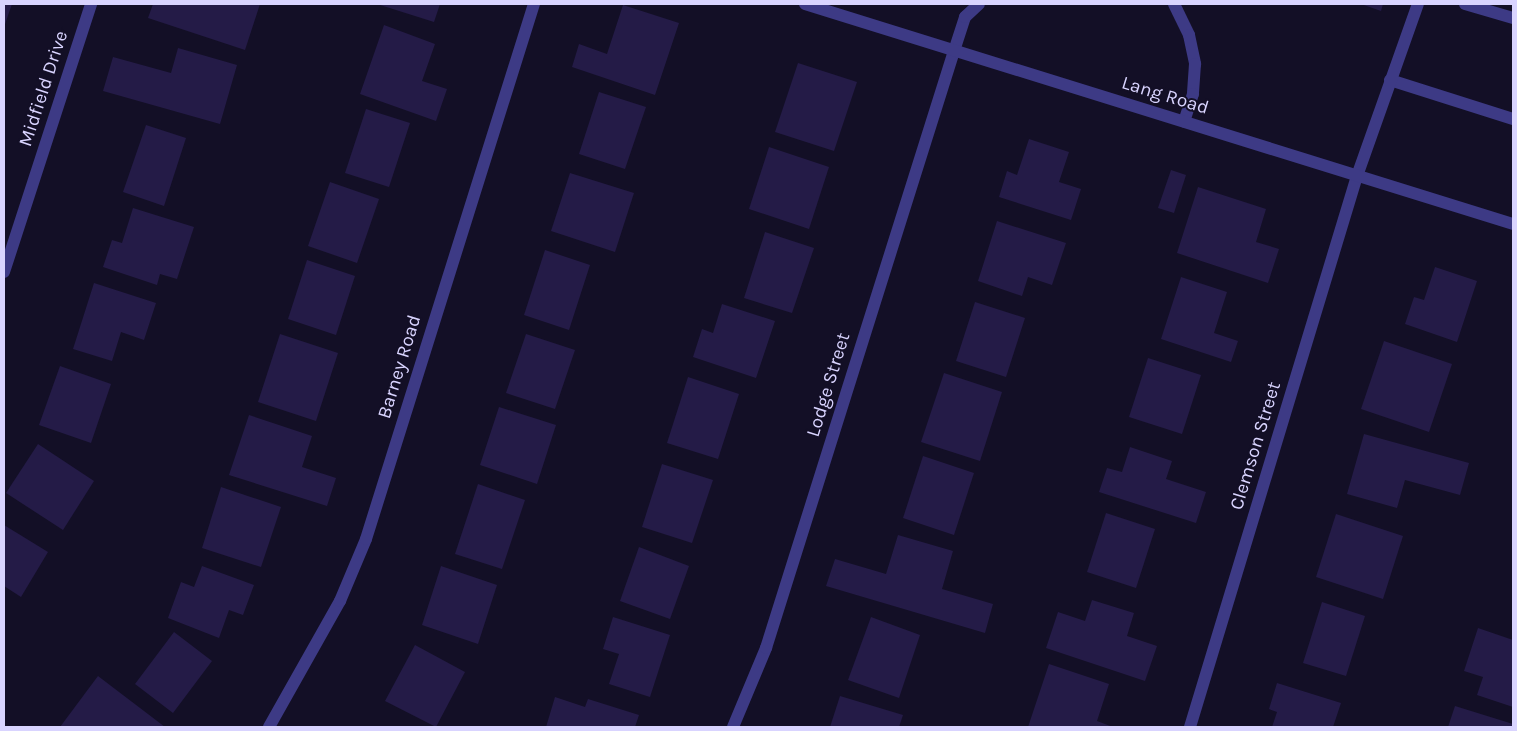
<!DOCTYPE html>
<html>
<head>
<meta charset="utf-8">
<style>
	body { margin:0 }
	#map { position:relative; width:1517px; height:731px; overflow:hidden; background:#130f26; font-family:Karla,sans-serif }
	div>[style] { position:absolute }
	.building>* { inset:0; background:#241b47 }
	.service>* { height:12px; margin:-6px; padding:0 6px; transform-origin:6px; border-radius:6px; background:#3d3a85 }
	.minor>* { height:12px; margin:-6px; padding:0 6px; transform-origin:6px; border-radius:6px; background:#3d3a85 }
	.tertiary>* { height:12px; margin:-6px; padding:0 6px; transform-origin:6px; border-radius:6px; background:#3d3a85 }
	span { translate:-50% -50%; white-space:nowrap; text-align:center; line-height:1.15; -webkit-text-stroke:4px #130f26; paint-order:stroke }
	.street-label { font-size:19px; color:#d9d4ff }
	.frame { position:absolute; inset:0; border:5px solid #d9d4ff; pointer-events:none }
</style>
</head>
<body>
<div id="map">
	<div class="building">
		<i style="clip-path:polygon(4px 4px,12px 4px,4px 27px)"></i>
		<i style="clip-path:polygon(153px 4px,260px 4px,245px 50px,148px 18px)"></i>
		<i style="clip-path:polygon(377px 4px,440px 4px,434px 22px)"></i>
		<i style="clip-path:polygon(1361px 4px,1383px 4px,1381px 11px)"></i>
		<i style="clip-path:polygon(623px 5px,679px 23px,655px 95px,572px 67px,579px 44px,607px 54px)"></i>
		<i style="clip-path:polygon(384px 25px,435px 44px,422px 81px,447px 89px,436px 121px,360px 94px)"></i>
		<i style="clip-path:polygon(178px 48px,237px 65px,220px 124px,103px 91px,113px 57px,171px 73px)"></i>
		<i style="clip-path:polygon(798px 63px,857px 82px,834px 151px,775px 132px)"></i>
		<i style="clip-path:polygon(599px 92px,646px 107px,625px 169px,579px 154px)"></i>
		<i style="clip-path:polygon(366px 109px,410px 123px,389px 187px,345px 173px)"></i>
		<i style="clip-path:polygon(146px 125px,186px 138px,164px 206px,123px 192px)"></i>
		<i style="clip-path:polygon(1029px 139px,1069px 152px,1059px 182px,1081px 189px,1071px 220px,999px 197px,1007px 171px,1017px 175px)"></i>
		<i style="clip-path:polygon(769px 147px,829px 167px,809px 229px,749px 209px)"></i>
		<i style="clip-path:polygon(1171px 170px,1186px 175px,1174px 213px,1158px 208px)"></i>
		<i style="clip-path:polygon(570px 173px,634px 193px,615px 252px,551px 231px)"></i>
		<i style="clip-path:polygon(330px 182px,379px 199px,357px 263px,308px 246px)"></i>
		<i style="clip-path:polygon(1198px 187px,1266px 209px,1256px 242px,1279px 249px,1268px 283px,1177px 253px)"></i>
		<i style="clip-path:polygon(133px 208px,194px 227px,177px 279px,160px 274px,157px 285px,103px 267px,112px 240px,122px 243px)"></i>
		<i style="clip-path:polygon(997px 221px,1066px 243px,1052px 285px,1028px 277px,1022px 296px,978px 281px)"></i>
		<i style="clip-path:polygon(765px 232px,814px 248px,792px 313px,744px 298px)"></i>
		<i style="clip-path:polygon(545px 250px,590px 265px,569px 330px,524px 315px)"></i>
		<i style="clip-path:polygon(307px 260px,355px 276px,336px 335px,288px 319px)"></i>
		<i style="clip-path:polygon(1435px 267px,1477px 281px,1457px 342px,1405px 324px,1414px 297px,1424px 300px)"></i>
		<i style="clip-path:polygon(1181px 277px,1227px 292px,1214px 333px,1238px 341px,1231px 362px,1161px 339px)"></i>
		<i style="clip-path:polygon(94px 283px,156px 303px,144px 340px,121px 332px,112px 361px,73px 349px)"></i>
		<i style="clip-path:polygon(975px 302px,1025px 318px,1006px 377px,956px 361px)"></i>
		<i style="clip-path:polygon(722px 304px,775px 321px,756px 378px,693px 357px,702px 329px,713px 333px)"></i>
		<i style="clip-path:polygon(280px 334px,338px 353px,316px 421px,258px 402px)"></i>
		<i style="clip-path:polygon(526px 334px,575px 350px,555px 409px,506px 393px)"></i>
		<i style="clip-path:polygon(1384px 341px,1452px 364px,1429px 432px,1361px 409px)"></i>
		<i style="clip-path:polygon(1148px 358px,1201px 375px,1182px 434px,1129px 417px)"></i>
		<i style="clip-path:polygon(60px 366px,111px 384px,91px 443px,39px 425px)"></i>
		<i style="clip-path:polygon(944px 373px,1002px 392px,980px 461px,921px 442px)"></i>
		<i style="clip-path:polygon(688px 377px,739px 394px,718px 459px,667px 443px)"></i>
		<i style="clip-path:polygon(499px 407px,556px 425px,537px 484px,480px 465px)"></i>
		<i style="clip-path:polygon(249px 415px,312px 436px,302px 467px,336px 478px,327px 506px,229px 475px)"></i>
		<i style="clip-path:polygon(1364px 434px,1469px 463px,1460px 495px,1405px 480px,1397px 508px,1347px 494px)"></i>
		<i style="clip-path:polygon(38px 444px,94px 481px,63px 530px,6px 493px)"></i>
		<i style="clip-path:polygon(1130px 447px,1172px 461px,1166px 479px,1206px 492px,1196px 523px,1099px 492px,1107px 468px,1122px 472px)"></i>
		<i style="clip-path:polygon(923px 456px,974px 473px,954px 535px,903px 518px)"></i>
		<i style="clip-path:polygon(662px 464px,713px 480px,692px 543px,642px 527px)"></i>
		<i style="clip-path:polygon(478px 484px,525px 500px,502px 569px,455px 554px)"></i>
		<i style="clip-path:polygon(221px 487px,281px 507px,261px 567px,202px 548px)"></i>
		<i style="clip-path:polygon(1106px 513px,1155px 529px,1136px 588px,1087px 572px)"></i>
		<i style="clip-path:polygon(1336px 514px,1403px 536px,1383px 599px,1316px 577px)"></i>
		<i style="clip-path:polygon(4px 525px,48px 552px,21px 597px,4px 586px)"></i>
		<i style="clip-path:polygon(898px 535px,953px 551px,942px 589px,993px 604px,985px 633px,826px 586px,835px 559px,886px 574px)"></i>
		<i style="clip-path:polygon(639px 547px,689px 566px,670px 619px,620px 601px)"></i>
		<i style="clip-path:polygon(202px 566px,254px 585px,243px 615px,229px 610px,219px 638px,168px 618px,181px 582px,194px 587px)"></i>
		<i style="clip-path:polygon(441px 566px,497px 585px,478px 644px,422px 625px)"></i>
		<i style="clip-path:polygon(1092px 600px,1134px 613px,1127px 636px,1157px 646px,1145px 681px,1046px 648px,1058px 612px,1085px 621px)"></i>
		<i style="clip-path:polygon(1322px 602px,1365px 616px,1346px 676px,1303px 663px)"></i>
		<i style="clip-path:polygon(613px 617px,670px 635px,650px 697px,609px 684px,619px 654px,603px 649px)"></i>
		<i style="clip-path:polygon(871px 617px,920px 635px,899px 698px,848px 680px)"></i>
		<i style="clip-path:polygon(1478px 628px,1513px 640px,1513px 707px,1477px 695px,1483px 677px,1464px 671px)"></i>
		<i style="clip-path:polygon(174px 632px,212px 661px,173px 713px,135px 684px)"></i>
		<i style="clip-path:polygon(415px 645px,465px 672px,436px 727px,385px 701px)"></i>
		<i style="clip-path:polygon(1049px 664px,1109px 684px,1097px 721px,1113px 727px,1028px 727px)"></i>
		<i style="clip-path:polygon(98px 676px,165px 727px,60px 727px)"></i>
		<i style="clip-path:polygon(1277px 683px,1341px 703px,1333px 727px,1272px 727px,1277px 712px,1269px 709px)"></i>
		<i style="clip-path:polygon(840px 696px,903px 715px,899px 727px,830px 727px)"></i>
		<i style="clip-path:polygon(555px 697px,585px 707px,588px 699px,639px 715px,635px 727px,546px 727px)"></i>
		<i style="clip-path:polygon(1455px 706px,1513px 724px,1513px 727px,1448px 727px)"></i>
	</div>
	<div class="service">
		<i style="left:1174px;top:4px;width:34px;rotate:64deg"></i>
		<i style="left:1189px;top:35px;width:30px;rotate:78deg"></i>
		<i style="left:1195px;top:64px;width:30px;rotate:94deg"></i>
		<i style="left:1193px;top:94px;width:29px;rotate:108deg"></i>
		<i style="left:1465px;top:4px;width:50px;rotate:16.3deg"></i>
		<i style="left:954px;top:51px;width:36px;rotate:-72deg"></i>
		<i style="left:965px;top:17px;width:19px;rotate:-43deg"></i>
		<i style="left:1390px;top:80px;width:129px;rotate:17.6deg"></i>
		<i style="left:1357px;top:176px;width:182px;rotate:-70.5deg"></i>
	</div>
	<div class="minor">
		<i style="left:4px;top:272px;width:282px;rotate:-72deg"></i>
		<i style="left:269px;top:727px;width:145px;rotate:-60.6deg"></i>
		<i style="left:340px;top:601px;width:67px;rotate:-67.2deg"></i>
		<i style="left:366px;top:539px;width:561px;rotate:-72.57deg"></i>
		<i style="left:733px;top:727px;width:86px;rotate:-67.3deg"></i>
		<i style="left:766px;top:648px;width:626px;rotate:-72.52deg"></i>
		<i style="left:1190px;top:727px;width:576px;rotate:-73.14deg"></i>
	</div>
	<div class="tertiary">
		<i style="left:805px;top:4px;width:741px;rotate:17.26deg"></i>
	</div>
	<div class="street-label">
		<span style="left:44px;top:89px;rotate:-72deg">Midfield Drive</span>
		<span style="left:1165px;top:96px;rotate:17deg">Lang Road</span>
		<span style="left:400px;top:367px;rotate:-73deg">Barney Road</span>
		<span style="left:829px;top:385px;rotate:-73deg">Lodge Street</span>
		<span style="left:1256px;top:446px;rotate:-73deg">Clemson Street</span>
	</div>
	<div class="frame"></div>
</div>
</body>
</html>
